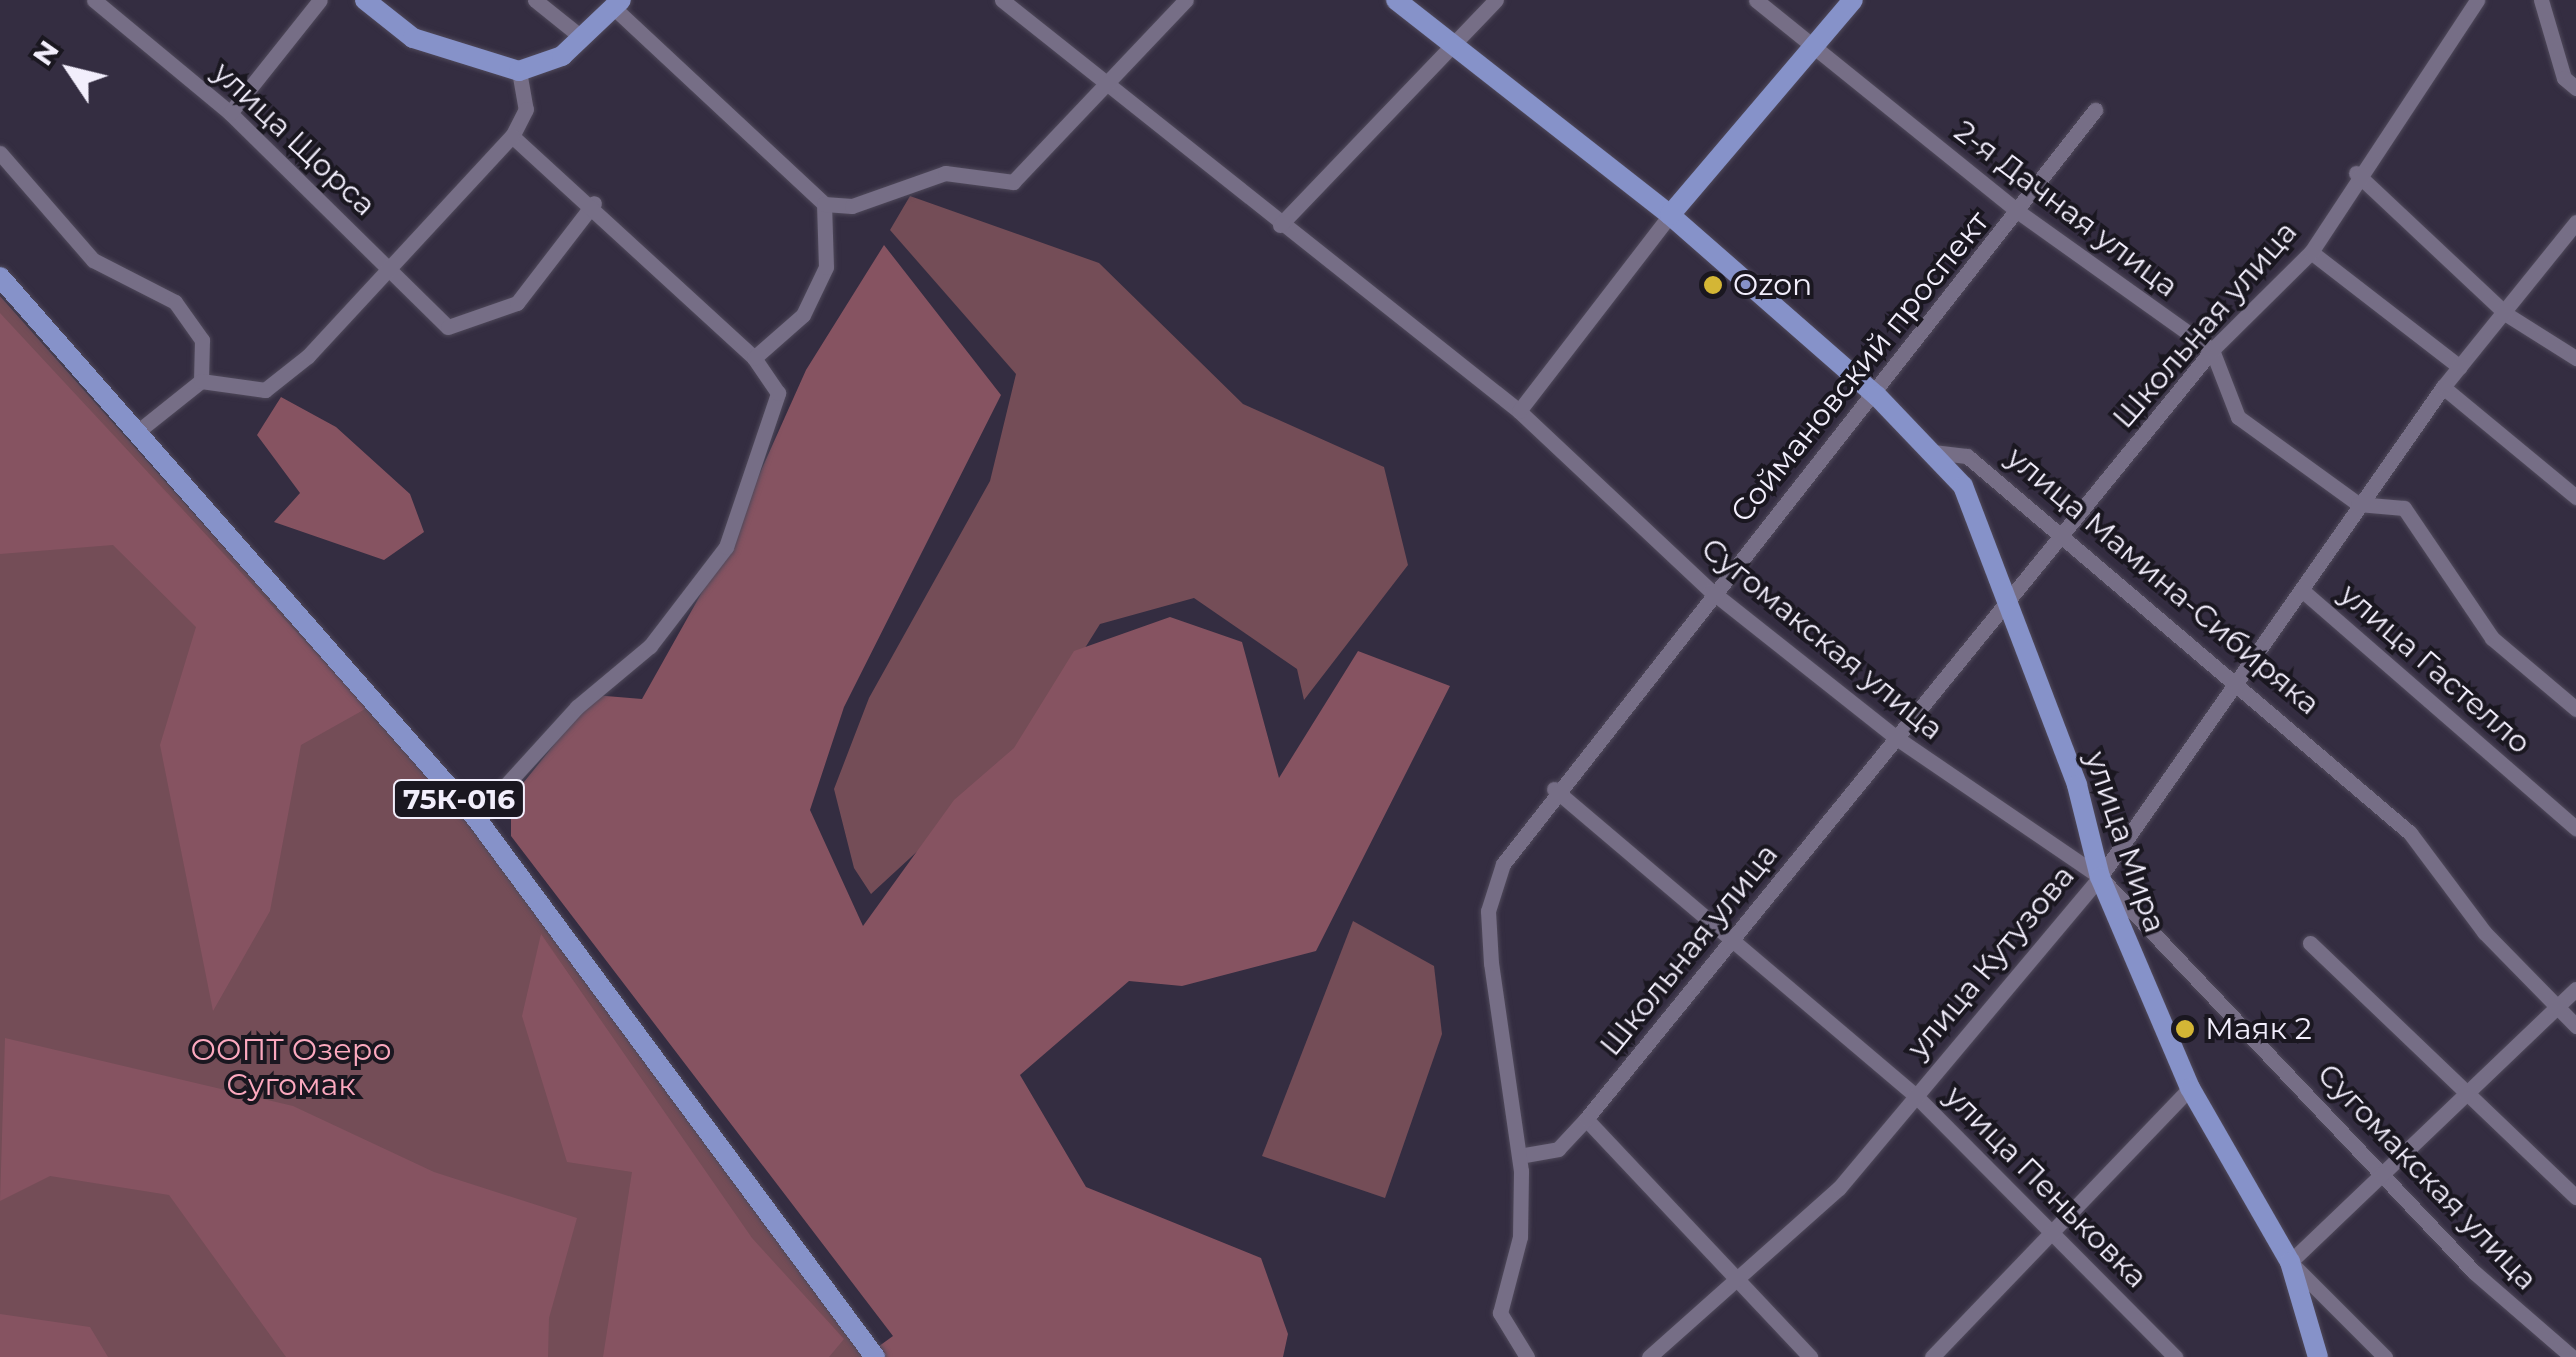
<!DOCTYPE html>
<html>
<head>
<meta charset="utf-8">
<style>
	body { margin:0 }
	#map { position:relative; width:2576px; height:1357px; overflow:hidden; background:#342d41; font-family:Montserrat,sans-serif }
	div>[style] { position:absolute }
	.green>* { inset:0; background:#744d57 }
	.forest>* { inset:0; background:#865361 }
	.roads { filter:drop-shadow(0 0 2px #4f495a) drop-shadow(0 0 2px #4f495a) }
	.minor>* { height:15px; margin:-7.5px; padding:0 7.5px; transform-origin:7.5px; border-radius:7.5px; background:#766e86 }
	.major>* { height:20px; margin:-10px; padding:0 10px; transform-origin:10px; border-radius:10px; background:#8692c9 }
	.dots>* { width:28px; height:28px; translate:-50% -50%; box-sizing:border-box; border:5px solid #1a1720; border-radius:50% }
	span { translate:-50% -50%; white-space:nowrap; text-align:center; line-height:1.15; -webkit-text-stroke:8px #1a1720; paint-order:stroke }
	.shield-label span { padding:2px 8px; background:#1a1720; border:2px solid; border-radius:8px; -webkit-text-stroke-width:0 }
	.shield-label { font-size:28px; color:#f2eefc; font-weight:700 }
	.street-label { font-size:30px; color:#f2eefc }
	.poi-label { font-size:30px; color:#f2eefc }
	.left { translate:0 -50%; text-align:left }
	.park-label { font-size:30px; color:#fca9bf }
	.north { position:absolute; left:20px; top:20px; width:100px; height:100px; -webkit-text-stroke:8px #1a1720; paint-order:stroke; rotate:305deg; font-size:28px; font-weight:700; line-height:40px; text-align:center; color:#f2eefc }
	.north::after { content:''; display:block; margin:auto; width:35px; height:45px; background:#f2eefc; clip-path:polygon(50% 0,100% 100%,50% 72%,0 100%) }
</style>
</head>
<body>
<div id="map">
	<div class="green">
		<i style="clip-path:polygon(910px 196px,1099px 263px,1243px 404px,1384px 467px,1408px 565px,1304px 700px,1297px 669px,1194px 598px,1100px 624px,1012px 764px,871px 894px,854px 868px,834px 789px,869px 698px,990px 481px,1016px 374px,890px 230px)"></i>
		<i style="clip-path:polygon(0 296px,471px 824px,864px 1357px,0 1357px)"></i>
		<i style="clip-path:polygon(1353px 921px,1434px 966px,1442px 1034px,1385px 1198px,1262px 1156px)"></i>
	</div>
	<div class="forest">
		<i style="clip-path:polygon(884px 245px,1001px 395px,844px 707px,810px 810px,863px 926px,954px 800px,1014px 748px,1074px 651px,1170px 617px,1242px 642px,1279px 778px,1358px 651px,1450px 686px,1316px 951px,1182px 986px,1129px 981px,1020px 1075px,1086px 1187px,1261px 1258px,1288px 1334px,1283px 1357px,864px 1357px,893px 1336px,511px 836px,511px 798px,594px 695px,642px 699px,725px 551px,806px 370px)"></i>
		<i style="clip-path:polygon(0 313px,367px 708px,301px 745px,270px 911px,213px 1011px,160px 745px,196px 627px,113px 545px,0 554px)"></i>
		<i style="clip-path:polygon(281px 397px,336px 427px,410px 494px,424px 532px,384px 560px,274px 522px,300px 493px,257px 435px)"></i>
		<i style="clip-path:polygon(541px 934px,752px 1238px,844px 1339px,829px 1357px,603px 1357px,632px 1172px,567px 1162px,522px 1016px)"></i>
		<i style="clip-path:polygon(5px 1038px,293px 1106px,434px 1172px,577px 1218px,549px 1318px,548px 1357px,286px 1357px,169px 1195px,50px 1176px,0 1201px)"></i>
		<i style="clip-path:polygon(0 1314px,90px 1327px,108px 1357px,0 1357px)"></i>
	</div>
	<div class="roads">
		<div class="minor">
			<i style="left:94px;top:0;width:177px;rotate:39.7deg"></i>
			<i style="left:230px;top:113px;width:305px;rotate:44.5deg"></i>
			<i style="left:448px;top:327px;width:73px;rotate:-19.2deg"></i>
			<i style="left:517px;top:303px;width:126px;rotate:-52.4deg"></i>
			<i style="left:535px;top:0;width:59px;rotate:38.8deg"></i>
			<i style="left:1002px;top:0;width:660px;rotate:38.48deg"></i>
			<i style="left:1519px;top:411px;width:263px;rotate:43.2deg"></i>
			<i style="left:1711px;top:591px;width:238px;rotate:38.4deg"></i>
			<i style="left:1898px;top:739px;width:245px;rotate:34.3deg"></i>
			<i style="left:2100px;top:877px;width:544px;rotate:46.56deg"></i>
			<i style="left:2474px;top:1272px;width:130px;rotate:40.9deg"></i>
			<i style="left:1756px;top:0;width:339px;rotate:38.9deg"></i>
			<i style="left:2020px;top:213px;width:236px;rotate:35.5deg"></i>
			<i style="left:2212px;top:350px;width:72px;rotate:68.8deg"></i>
			<i style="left:2238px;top:417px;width:148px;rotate:35.9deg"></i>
			<i style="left:2358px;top:504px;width:46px;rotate:5deg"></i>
			<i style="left:2404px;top:508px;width:157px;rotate:55.9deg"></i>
			<i style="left:2492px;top:638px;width:110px;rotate:40.2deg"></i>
			<i style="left:2541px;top:0;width:81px;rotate:73.6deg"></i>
			<i style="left:2564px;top:78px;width:16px;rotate:40deg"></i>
			<i style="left:613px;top:7px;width:289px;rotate:43deg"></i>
			<i style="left:519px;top:71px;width:39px;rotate:80deg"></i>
			<i style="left:526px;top:109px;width:30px;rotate:117deg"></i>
			<i style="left:512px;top:136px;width:328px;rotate:42.5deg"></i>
			<i style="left:230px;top:113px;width:144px;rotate:-51.5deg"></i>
			<i style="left:0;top:153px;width:142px;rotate:49deg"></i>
			<i style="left:93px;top:260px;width:92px;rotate:27.1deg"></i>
			<i style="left:175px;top:302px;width:47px;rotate:54.6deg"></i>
			<i style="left:202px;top:340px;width:41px;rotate:91.4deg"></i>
			<i style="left:2356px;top:173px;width:206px;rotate:43.2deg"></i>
			<i style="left:2506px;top:314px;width:83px;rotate:32.2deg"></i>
			<i style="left:1280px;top:225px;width:312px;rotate:-46.2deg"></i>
			<i style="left:2311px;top:252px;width:188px;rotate:37.7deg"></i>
			<i style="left:2443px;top:387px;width:173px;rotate:39.6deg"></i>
			<i style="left:1519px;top:411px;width:247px;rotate:-52.4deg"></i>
			<i style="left:137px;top:432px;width:82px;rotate:-38.6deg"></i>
			<i style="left:201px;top:381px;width:65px;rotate:8deg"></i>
			<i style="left:265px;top:390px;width:55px;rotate:-38.3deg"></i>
			<i style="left:308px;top:356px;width:300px;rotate:-47.2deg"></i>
			<i style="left:1934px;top:452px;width:33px;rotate:7deg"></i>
			<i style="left:1967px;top:456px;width:582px;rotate:40.4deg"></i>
			<i style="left:2410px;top:833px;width:124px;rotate:53.2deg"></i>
			<i style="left:2484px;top:932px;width:132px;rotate:45.6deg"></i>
			<i style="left:2303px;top:591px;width:362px;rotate:41deg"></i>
			<i style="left:1554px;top:789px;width:472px;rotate:40.3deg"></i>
			<i style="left:1914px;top:1094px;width:371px;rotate:45.2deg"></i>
			<i style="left:476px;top:818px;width:150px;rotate:-47.7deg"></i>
			<i style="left:577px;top:707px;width:95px;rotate:-39.9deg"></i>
			<i style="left:650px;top:646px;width:125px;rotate:-52.5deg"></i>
			<i style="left:726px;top:547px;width:163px;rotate:-71.3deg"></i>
			<i style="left:778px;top:393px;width:42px;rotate:-124.4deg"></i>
			<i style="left:754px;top:358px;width:65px;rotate:-41.3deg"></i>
			<i style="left:803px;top:315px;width:53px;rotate:-64.4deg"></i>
			<i style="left:826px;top:267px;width:63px;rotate:-91.8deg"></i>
			<i style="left:824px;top:204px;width:28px;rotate:4deg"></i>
			<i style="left:852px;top:206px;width:99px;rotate:-19.5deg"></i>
			<i style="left:945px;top:173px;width:69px;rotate:7.5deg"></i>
			<i style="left:1013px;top:182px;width:251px;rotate:-46.5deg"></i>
			<i style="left:2310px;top:943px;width:368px;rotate:43.7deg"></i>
			<i style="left:1586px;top:1119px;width:327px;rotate:46.7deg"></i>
			<i style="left:1519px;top:1156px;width:40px;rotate:-10deg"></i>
			<i style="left:1558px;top:1149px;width:41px;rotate:-47deg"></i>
			<i style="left:1586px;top:1119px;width:992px;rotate:-50.85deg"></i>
			<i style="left:2212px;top:350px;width:139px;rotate:-44.7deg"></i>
			<i style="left:2311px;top:252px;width:302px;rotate:-56.6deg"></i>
			<i style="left:1527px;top:1357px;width:52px;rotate:-121.5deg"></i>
			<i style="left:1500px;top:1313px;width:79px;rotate:-75.3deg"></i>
			<i style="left:1520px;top:1237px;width:66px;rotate:-89.1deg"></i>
			<i style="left:1521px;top:1171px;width:210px;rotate:-98.2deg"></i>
			<i style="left:1491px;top:963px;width:52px;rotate:-93.3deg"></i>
			<i style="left:1488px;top:911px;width:49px;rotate:-72.3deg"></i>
			<i style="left:1503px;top:864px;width:959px;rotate:-51.86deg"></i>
			<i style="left:1649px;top:1357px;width:254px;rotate:-41.7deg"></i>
			<i style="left:1839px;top:1188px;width:406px;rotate:-50deg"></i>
			<i style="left:2100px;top:877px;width:598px;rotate:-55.01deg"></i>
			<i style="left:2443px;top:387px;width:212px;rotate:-51.1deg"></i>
			<i style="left:1932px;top:1357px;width:373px;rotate:-46.2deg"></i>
			<i style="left:2385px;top:1357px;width:134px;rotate:-135deg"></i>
			<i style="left:2290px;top:1262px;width:395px;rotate:-43.7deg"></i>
		</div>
		<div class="major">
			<i style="left:365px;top:0;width:61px;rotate:38.4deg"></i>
			<i style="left:413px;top:38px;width:111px;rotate:17.3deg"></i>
			<i style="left:519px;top:71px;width:46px;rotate:-19.2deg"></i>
			<i style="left:562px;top:56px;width:81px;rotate:-43.5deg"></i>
			<i style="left:1396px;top:0;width:348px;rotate:38.1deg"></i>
			<i style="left:1670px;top:215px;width:275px;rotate:41.2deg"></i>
			<i style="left:1877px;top:396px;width:124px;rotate:46.3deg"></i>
			<i style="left:1963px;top:486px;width:320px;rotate:69.1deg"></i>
			<i style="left:2077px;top:785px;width:95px;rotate:76deg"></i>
			<i style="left:2100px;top:877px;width:229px;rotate:66.9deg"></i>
			<i style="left:2190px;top:1088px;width:201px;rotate:60.1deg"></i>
			<i style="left:2290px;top:1262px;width:99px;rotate:73.6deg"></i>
			<i style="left:1670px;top:215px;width:282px;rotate:-49.6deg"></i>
			<i style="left:0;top:277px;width:721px;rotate:48.66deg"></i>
			<i style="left:476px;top:818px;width:671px;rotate:53.49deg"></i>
		</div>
	</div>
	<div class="dots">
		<i style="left:1713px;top:285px;background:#d4b635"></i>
		<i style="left:2185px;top:1029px;background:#d4b635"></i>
	</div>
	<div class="shield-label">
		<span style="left:459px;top:799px">75К-016</span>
	</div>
	<div class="street-label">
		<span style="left:294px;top:139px;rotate:43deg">улица Щорса</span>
		<span style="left:2066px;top:209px;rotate:37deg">2-я Дачная улица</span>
		<span style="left:2205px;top:325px;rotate:-49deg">Школьная улица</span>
		<span style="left:1860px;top:367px;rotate:-51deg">Соймановский проспект</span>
		<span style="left:2163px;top:581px;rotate:40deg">улица Мамина-Сибиряка</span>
		<span style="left:1822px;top:639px;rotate:39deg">Сугомакская улица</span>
		<span style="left:2435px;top:669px;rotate:41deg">улица Гастелло</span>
		<span style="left:2125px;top:842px;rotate:71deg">улица Мира</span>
		<span style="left:1689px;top:950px;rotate:-51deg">Школьная улица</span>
		<span style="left:1991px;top:962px;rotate:-50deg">улица Кутузова</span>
		<span style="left:2427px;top:1177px;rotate:46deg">Сугомакская улица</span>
		<span style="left:2046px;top:1187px;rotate:45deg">улица Пеньковка</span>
	</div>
	<div class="poi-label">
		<span class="left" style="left:1733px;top:285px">Ozon</span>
		<span class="left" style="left:2205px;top:1029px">Маяк 2</span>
	</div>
	<div class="park-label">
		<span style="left:291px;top:1067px">ООПТ Озеро<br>Сугомак</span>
	</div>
	<div class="north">N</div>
</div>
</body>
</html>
